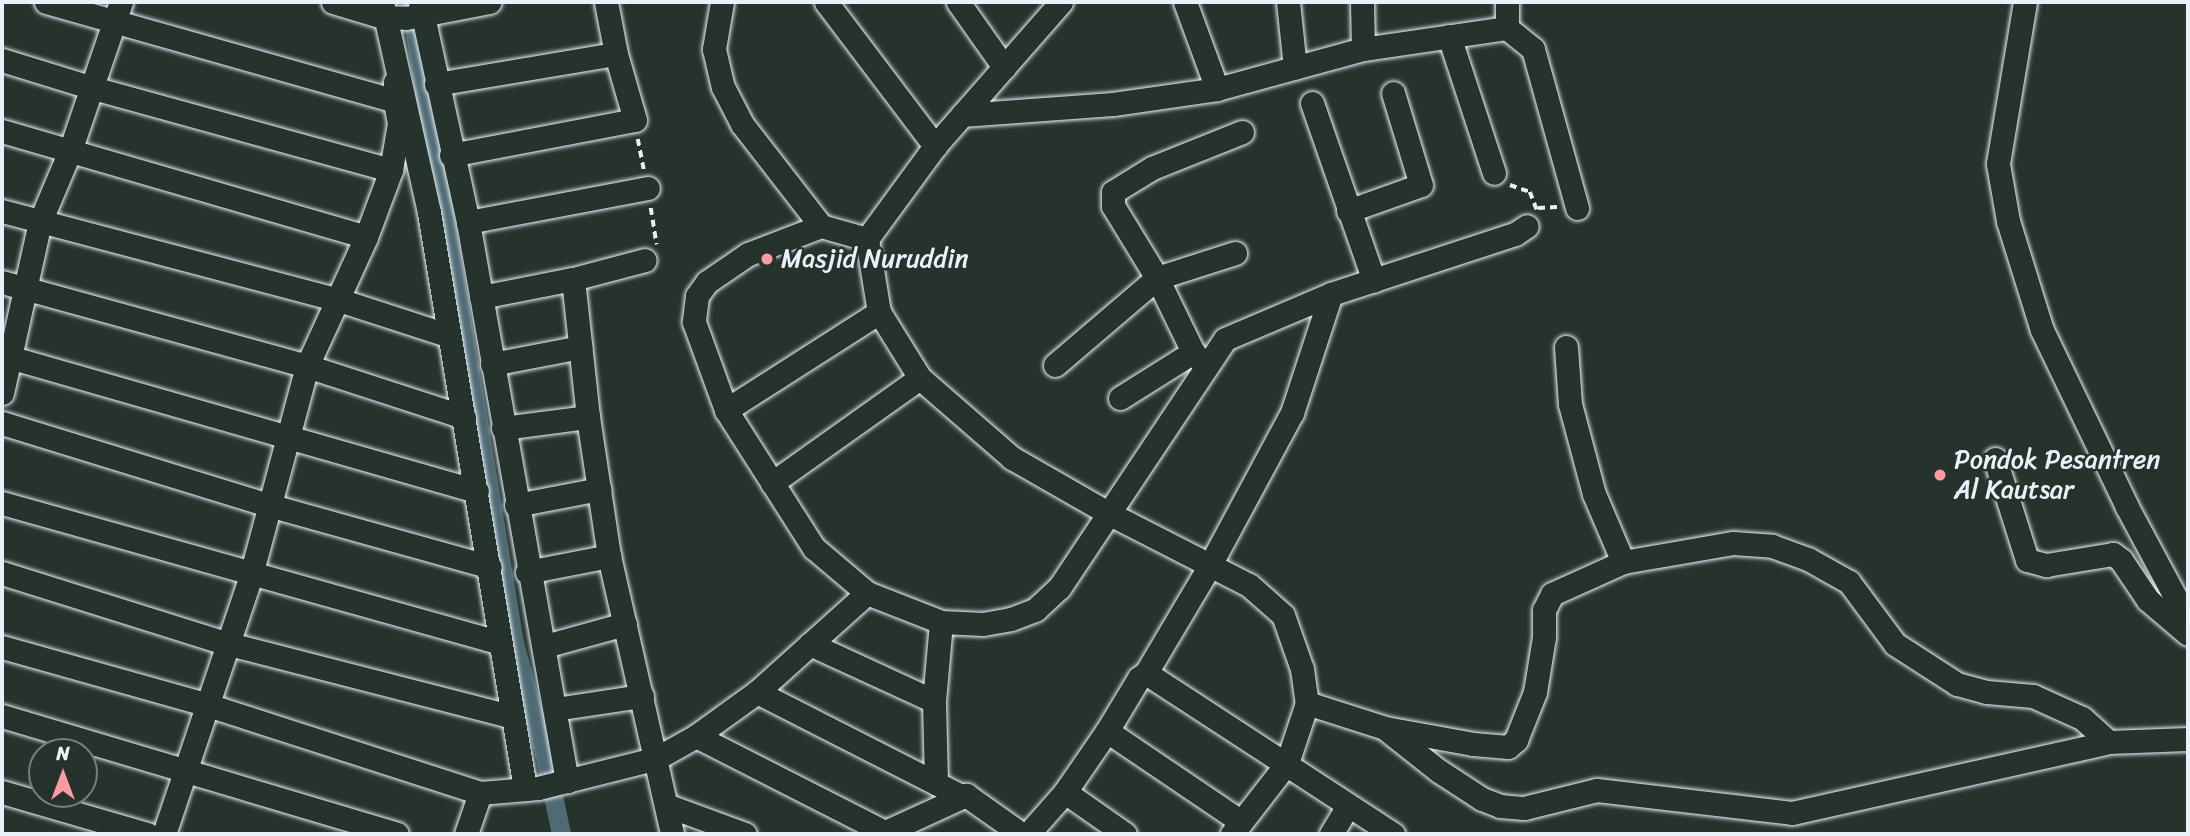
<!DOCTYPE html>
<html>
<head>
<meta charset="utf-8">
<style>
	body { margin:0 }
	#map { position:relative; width:2190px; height:836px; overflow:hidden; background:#26332d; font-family:Sriracha,sans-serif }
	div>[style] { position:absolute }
	.canal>* { height:19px; margin:-9.5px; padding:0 9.5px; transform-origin:9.5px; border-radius:9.5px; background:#4e6b74 }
	.path>* { height:3.5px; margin-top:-1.75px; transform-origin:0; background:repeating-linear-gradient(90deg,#e8f1f8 0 7px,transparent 0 12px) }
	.roads { filter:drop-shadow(0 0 2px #e8f1f8) drop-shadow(0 0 2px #e8f1f8) }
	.street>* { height:23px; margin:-11.5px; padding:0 11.5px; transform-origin:11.5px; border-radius:11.5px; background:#26332d }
	.dots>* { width:19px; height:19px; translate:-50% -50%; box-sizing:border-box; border:4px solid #26332d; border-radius:50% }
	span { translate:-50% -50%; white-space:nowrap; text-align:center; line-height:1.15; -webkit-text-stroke:5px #26332d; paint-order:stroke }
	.poi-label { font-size:26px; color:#e8f1f8 }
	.left { translate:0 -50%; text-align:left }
	.frame { position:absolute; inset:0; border:4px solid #e8f1f8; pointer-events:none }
	.north { position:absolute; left:28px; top:738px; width:70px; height:70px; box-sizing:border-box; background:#26332d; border:2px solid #747f7e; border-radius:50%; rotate:0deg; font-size:19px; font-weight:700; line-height:28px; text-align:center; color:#e8f1f8 }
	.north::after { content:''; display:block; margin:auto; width:24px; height:32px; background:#ff9aa2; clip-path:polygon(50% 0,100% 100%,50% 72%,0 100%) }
</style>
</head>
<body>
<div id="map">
	<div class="canal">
		<i style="left:410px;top:3px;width:648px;rotate:80.77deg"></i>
		<i style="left:514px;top:643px;width:114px;rotate:74.7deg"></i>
		<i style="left:544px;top:753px;width:83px;rotate:78.1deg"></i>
	</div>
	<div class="path">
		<i style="left:638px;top:139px;width:31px;rotate:79deg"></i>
		<i style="left:1510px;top:185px;width:21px;rotate:19deg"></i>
		<i style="left:1530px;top:192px;width:19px;rotate:69deg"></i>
		<i style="left:651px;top:208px;width:37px;rotate:81deg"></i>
		<i style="left:1538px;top:208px;width:19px;rotate:-3deg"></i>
	</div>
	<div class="roads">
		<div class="street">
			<i style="left:46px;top:2px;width:363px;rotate:15.8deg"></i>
			<i style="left:395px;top:101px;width:19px;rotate:-90deg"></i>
			<i style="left:333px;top:2px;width:52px;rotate:16.7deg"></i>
			<i style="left:383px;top:17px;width:23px;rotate:2deg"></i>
			<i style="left:406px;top:18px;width:85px;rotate:-10.9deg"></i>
			<i style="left:382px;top:2px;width:215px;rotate:77.4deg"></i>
			<i style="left:429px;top:212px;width:585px;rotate:80.55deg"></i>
			<i style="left:420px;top:2px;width:225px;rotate:77.7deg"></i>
			<i style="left:468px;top:222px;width:568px;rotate:79.96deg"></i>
			<i style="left:722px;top:2px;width:48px;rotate:99.7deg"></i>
			<i style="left:714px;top:49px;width:39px;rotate:77deg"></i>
			<i style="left:723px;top:87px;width:42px;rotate:62.8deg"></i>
			<i style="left:742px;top:124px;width:129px;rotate:52.2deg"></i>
			<i style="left:821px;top:226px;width:48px;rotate:15.8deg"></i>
			<i style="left:826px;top:2px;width:181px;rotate:52.9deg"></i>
			<i style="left:958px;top:2px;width:80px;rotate:54.7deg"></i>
			<i style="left:1061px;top:2px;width:191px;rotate:131.2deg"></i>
			<i style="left:935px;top:146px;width:115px;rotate:126.2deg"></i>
			<i style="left:867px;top:239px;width:74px;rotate:80.7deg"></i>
			<i style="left:879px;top:312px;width:78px;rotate:58.2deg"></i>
			<i style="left:920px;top:378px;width:122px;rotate:41deg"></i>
			<i style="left:1012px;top:458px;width:111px;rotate:29.8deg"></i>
			<i style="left:1108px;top:513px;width:158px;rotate:27.1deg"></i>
			<i style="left:1249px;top:585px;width:45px;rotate:41.4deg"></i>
			<i style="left:1283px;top:615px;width:57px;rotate:70.6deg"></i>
			<i style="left:1302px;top:669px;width:34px;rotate:82deg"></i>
			<i style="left:1307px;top:703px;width:63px;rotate:108.4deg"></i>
			<i style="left:1287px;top:763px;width:90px;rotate:127.8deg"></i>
			<i style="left:1185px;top:2px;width:93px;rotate:69.8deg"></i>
			<i style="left:1288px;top:2px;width:66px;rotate:83.9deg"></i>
			<i style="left:1362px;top:2px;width:47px;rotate:88.8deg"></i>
			<i style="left:2025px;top:2px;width:164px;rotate:99.5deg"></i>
			<i style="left:1998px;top:164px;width:58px;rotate:80deg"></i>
			<i style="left:2008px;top:221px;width:114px;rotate:72.7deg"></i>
			<i style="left:2042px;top:330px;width:196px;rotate:64.3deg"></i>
			<i style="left:2127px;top:507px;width:129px;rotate:61.8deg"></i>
			<i style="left:1507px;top:28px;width:33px;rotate:39deg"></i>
			<i style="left:1533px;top:49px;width:165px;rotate:74.5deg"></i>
			<i style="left:1449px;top:36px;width:144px;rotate:71.8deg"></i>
			<i style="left:2px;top:60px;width:95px;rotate:17.1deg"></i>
			<i style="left:93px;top:88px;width:309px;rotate:15.4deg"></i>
			<i style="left:436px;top:84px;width:182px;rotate:-9.5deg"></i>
			<i style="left:1312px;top:103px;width:188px;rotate:70.8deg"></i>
			<i style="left:962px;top:115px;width:151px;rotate:-4.2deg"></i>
			<i style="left:1113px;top:104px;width:105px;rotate:-8.2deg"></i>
			<i style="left:1217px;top:89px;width:151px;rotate:-15.3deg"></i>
			<i style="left:1363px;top:49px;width:146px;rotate:-8.3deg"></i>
			<i style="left:1507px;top:28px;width:26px;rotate:-90deg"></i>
			<i style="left:2px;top:131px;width:379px;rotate:16.2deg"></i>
			<i style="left:451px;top:155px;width:187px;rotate:-10.8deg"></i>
			<i style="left:635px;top:120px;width:69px;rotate:-106.1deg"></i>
			<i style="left:616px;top:54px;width:53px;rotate:-100.9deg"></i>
			<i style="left:2px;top:211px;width:345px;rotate:14.8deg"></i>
			<i style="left:336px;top:299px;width:117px;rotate:18deg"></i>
			<i style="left:1348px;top:211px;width:77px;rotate:-19.6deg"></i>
			<i style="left:1421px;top:185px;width:96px;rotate:-106.9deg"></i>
			<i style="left:468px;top:222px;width:183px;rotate:-10.7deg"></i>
			<i style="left:821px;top:226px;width:78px;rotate:159deg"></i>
			<i style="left:748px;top:254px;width:50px;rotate:145.7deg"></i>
			<i style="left:707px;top:282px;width:17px;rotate:126deg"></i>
			<i style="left:697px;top:296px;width:26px;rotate:97deg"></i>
			<i style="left:694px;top:322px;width:94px;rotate:70deg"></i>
			<i style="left:726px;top:410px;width:164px;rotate:57.5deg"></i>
			<i style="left:814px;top:548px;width:70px;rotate:40.3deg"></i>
			<i style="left:867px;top:593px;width:79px;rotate:21.4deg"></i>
			<i style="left:941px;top:622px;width:42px;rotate:2.7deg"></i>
			<i style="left:983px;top:624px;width:28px;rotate:-10deg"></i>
			<i style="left:1011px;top:619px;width:26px;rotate:-21deg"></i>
			<i style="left:1035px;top:610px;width:33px;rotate:-43deg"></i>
			<i style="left:1059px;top:588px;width:299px;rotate:-56.3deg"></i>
			<i style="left:1225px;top:339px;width:115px;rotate:-23deg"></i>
			<i style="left:1331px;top:294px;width:194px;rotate:-18.1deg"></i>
			<i style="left:1515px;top:234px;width:14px;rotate:-34deg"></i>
			<i style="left:573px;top:279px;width:139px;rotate:83.8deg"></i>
			<i style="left:588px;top:417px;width:141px;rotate:81.4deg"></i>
			<i style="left:609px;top:556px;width:285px;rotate:77.2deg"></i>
			<i style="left:2px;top:282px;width:316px;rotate:15.4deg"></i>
			<i style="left:307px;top:366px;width:165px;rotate:18deg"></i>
			<i style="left:481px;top:297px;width:94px;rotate:-11.1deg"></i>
			<i style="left:573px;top:279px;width:74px;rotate:-14.8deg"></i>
			<i style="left:1566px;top:347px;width:57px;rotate:86deg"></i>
			<i style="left:1570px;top:404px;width:93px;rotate:75.1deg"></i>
			<i style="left:1594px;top:494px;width:74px;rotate:66.9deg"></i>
			<i style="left:1193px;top:352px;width:82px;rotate:-115.9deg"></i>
			<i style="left:1157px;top:278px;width:84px;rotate:-121.4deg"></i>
			<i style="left:1113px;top:206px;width:14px;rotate:-90deg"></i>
			<i style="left:1113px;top:192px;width:46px;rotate:-31.6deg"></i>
			<i style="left:1152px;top:168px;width:97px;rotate:-21.8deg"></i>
			<i style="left:2px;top:355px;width:494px;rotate:16deg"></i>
			<i style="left:492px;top:364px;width:90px;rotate:-10.9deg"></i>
			<i style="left:1055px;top:365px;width:134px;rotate:-40.5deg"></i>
			<i style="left:1157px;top:278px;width:82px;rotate:-17.8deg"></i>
			<i style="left:2px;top:393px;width:175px;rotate:-77.5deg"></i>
			<i style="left:40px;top:222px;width:77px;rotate:-67.1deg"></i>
			<i style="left:70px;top:151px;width:157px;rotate:-71.1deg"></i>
			<i style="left:1120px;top:398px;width:86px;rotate:-32.2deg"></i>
			<i style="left:1193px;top:352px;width:13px;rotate:48deg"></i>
			<i style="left:726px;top:410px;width:182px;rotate:-32.6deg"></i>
			<i style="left:2px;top:423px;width:282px;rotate:17.1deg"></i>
			<i style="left:272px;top:506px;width:226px;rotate:15.6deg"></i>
			<i style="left:503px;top:428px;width:86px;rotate:-7.4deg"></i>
			<i style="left:1995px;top:459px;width:106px;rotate:72.4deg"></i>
			<i style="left:2027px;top:560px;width:20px;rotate:15deg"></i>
			<i style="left:2046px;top:565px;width:68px;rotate:-9.3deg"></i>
			<i style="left:2113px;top:554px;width:10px;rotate:37deg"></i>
			<i style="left:2121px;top:560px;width:48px;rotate:56deg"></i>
			<i style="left:2148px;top:600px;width:52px;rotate:40.4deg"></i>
			<i style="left:772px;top:483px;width:181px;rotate:-35.4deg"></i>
			<i style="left:2px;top:503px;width:518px;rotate:15.67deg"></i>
			<i style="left:516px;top:505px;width:85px;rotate:-10.9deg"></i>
			<i style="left:527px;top:572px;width:84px;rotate:-11deg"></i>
			<i style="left:2px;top:573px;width:238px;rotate:17.4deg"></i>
			<i style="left:229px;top:644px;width:293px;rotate:14.4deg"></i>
			<i style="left:810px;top:644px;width:136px;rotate:24.7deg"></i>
			<i style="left:545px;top:646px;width:83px;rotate:-15.4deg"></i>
			<i style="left:2px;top:647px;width:214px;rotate:15.7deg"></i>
			<i style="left:208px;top:705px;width:286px;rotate:17.9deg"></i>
			<i style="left:480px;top:793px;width:58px;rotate:-4.9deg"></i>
			<i style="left:538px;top:788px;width:123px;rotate:-14.1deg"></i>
			<i style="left:657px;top:758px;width:45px;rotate:-29.4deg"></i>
			<i style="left:696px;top:736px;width:75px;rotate:-35.8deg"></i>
			<i style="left:757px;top:692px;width:148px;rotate:-42deg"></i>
			<i style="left:1146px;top:673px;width:126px;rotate:-59.3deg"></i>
			<i style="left:1210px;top:565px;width:173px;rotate:-61.7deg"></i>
			<i style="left:1292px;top:413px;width:125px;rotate:-71.9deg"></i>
			<i style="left:757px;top:692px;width:229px;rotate:27deg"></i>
			<i style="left:1307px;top:703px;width:82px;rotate:17.8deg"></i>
			<i style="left:1385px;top:728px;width:89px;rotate:10.3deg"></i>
			<i style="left:1473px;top:744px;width:35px;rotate:5deg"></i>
			<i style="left:1508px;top:747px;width:11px;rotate:-41deg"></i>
			<i style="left:1516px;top:740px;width:52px;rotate:-68.4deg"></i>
			<i style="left:1535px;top:692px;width:56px;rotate:-80.7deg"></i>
			<i style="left:1544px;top:637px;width:27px;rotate:-90deg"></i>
			<i style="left:1544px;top:610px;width:18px;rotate:-63deg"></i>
			<i style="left:1552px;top:594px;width:78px;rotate:-24.3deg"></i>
			<i style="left:1623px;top:562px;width:112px;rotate:-9.8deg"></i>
			<i style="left:1733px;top:543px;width:39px;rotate:4deg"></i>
			<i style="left:1772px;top:546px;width:38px;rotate:20deg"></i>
			<i style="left:1808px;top:559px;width:47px;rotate:29.3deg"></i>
			<i style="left:1849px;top:582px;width:77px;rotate:53.4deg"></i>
			<i style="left:1895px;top:644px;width:74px;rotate:32.8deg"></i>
			<i style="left:1957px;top:684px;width:31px;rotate:15deg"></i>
			<i style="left:1987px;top:692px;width:46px;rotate:5deg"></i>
			<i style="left:2033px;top:696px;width:54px;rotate:24.2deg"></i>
			<i style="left:2082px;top:718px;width:36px;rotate:42deg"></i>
			<i style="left:555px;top:709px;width:88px;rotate:-8.5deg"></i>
			<i style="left:2px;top:716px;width:412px;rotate:16.6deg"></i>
			<i style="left:1387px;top:730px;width:66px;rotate:38.3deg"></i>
			<i style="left:1439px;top:771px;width:51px;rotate:33.1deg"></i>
			<i style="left:1482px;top:799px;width:19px;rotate:21deg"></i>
			<i style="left:1500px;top:806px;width:24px;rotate:5deg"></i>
			<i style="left:1524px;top:808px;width:75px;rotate:-13.9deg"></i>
			<i style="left:1597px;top:790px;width:196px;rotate:6.7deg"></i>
			<i style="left:1792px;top:813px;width:325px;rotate:-12.6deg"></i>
			<i style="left:2109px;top:742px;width:79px;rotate:-2.2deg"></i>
			<i style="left:1107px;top:731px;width:161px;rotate:34.1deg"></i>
			<i style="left:696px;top:736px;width:216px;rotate:27deg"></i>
			<i style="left:936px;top:783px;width:82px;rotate:-91.4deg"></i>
			<i style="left:934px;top:701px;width:79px;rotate:-84.9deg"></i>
			<i style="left:2px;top:792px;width:151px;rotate:16.2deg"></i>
			<i style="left:1065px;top:792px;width:73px;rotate:35deg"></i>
			<i style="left:666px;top:805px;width:84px;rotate:20.2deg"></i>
			<i style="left:164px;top:834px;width:273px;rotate:-71.4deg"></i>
			<i style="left:251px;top:575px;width:216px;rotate:-75deg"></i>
			<i style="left:307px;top:366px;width:142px;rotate:-65.4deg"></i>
			<i style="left:366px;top:237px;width:72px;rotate:-69.5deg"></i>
			<i style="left:391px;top:170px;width:48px;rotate:-80.3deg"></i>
			<i style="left:399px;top:123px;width:15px;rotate:-101deg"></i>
			<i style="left:466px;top:834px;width:43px;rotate:-71.1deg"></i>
			<i style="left:881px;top:834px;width:94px;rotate:-24.6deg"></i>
			<i style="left:966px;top:795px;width:67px;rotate:35.3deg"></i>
			<i style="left:1028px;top:834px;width:56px;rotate:-48.6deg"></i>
			<i style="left:1065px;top:792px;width:74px;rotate:-55.5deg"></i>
			<i style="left:1107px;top:731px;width:62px;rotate:-58.9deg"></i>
			<i style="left:1139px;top:678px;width:9px;rotate:-36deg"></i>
			<i style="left:1146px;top:673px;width:295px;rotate:33.1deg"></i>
			<i style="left:1331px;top:834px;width:31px;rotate:-59deg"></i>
		</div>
	</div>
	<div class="dots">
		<i style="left:767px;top:259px;background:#ff9aa2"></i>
		<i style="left:1940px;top:475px;background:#ff9aa2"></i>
	</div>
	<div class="poi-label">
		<span class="left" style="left:781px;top:259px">Masjid Nuruddin</span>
		<span class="left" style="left:1954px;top:475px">Pondok Pesantren<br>Al Kautsar</span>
	</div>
	<div class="frame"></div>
	<div class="north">N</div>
</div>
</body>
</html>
